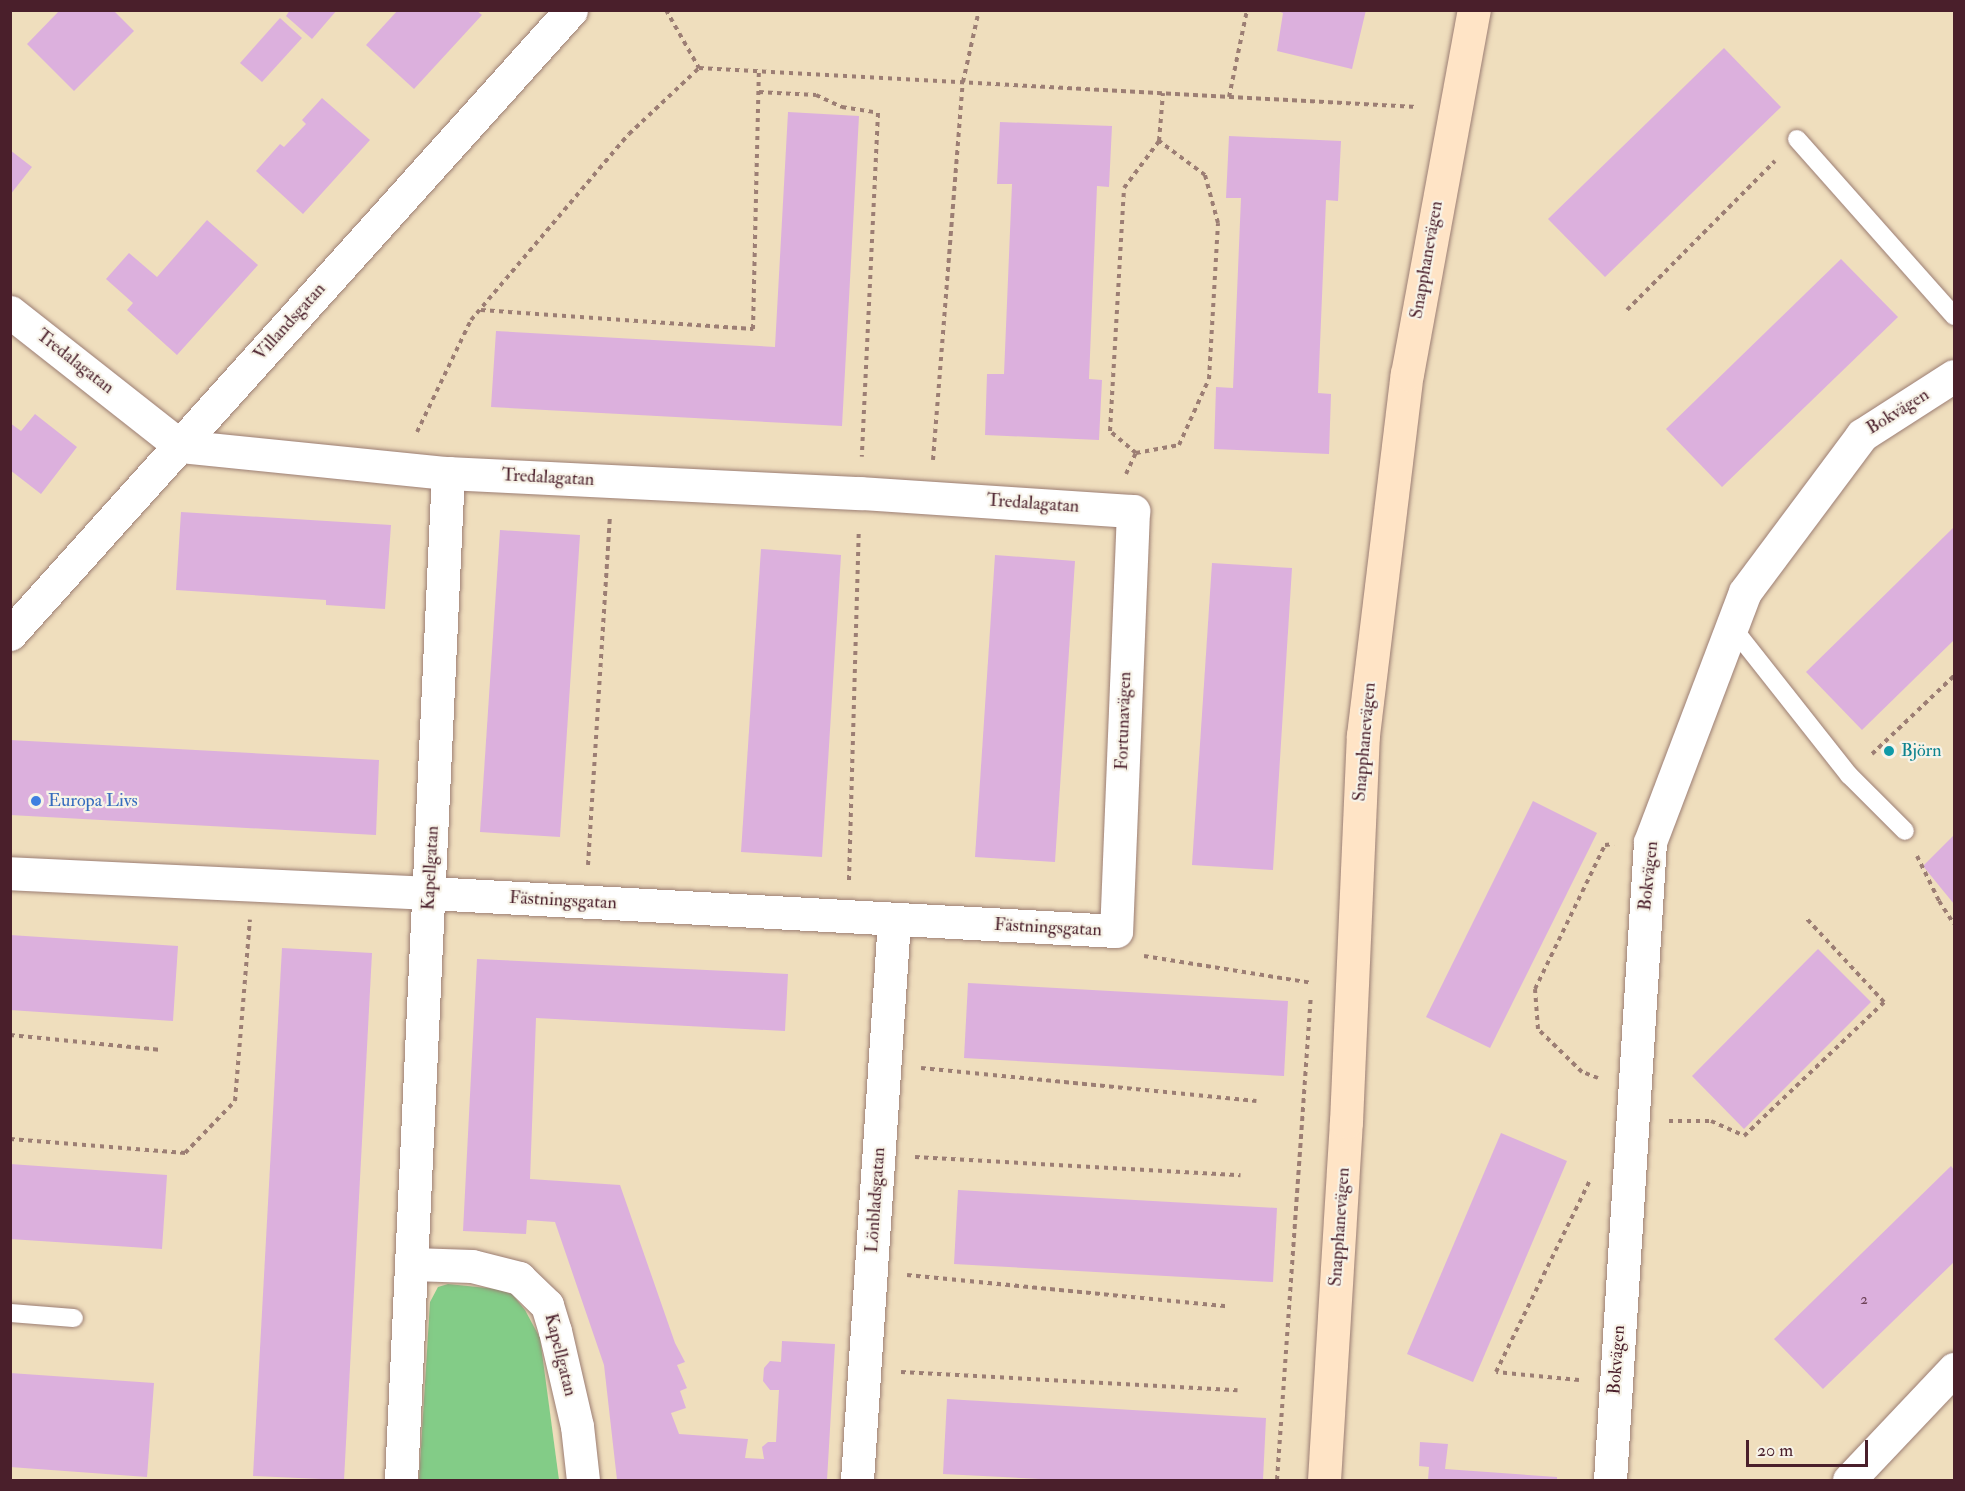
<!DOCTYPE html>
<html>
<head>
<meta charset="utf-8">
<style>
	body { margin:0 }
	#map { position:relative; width:1965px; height:1491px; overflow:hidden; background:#efdebd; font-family:"IM FELL Double Pica",serif }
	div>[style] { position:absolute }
	.green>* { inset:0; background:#83cc87 }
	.building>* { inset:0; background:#dcb0dd }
	.path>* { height:4px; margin-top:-2px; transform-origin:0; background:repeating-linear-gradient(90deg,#9c7e74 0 4.5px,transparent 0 9px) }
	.roads { filter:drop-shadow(0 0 2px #9c7e74) drop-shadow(0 0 2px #9c7e74) }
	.service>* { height:18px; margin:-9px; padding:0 9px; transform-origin:9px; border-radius:9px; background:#fff }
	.minor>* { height:33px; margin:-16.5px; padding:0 16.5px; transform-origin:16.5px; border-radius:16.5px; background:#fff }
	.secondary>* { height:33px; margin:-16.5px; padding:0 16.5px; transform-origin:16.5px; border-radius:16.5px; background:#ffe4c6 }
	.dots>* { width:16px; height:16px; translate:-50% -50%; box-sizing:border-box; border:3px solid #f7f3e8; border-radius:50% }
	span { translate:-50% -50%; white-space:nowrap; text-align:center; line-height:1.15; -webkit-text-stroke:4.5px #f7f3e8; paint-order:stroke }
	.number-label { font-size:15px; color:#6e4358 }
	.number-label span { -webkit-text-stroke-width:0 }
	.street-label { font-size:18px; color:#4a1f2b }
	.culture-label { font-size:18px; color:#0d838f }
	.left { translate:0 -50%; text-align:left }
	.shop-label { font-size:18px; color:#366cbe }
	.frame { position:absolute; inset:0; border:12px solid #4a1f2b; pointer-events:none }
	.scale { position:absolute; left:1746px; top:1440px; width:122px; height:27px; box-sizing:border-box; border:3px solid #4a1f2b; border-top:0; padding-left:8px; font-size:18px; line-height:21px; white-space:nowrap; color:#4a1f2b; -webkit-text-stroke:4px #f7f3e8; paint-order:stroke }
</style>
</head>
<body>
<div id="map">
	<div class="green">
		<i style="clip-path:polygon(448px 1284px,497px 1289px,512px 1294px,525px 1310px,540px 1338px,559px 1480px,419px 1480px,430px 1302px,438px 1287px)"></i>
	</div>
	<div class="building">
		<i style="clip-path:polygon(60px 10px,113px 10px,134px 31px,74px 91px,27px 44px)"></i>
		<i style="clip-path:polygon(290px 10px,337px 10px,312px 39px,286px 16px)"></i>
		<i style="clip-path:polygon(398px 10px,476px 10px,482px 15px,414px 89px,366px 45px)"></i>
		<i style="clip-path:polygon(1275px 10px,1366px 10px,1352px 69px,1277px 51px,1283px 13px)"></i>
		<i style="clip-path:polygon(280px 18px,302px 38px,262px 82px,240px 63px)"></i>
		<i style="clip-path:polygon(1724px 48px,1781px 107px,1605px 277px,1548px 219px)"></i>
		<i style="clip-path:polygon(322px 98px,370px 140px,303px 214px,256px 171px,280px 144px,284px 147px,306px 124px,302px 120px)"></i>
		<i style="clip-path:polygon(788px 112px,859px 116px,842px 426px,491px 407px,496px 331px,775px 347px)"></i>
		<i style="clip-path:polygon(1000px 122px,1112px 126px,1109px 187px,1097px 186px,1089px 379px,1102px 380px,1099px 440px,985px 435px,987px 374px,1004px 374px,1012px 184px,997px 184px)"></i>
		<i style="clip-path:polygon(1229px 136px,1341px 141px,1338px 201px,1326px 200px,1318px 393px,1331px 394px,1329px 454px,1214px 449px,1216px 387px,1233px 388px,1241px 198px,1226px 198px)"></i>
		<i style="clip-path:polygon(10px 150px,32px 167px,10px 195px)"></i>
		<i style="clip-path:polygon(207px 220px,258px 265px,177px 355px,127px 310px,133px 303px,106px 279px,129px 253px,157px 277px)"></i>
		<i style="clip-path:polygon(1841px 259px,1898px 317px,1722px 487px,1666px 429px)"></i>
		<i style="clip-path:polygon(35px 414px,77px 447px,41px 494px,10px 470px,10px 423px,21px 431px)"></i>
		<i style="clip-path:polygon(181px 512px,391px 525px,385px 609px,326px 605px,326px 600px,176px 590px)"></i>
		<i style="clip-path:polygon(1954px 527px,1954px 640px,1862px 730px,1806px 672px)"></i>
		<i style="clip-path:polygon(500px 530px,580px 535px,560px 837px,480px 832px)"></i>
		<i style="clip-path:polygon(761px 549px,841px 555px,822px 857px,741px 852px)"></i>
		<i style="clip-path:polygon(995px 555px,1075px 561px,1055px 862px,975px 857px)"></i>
		<i style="clip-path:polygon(1212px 563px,1292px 568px,1273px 870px,1192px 865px)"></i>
		<i style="clip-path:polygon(10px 740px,379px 760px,376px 835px,10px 815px)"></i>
		<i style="clip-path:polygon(1533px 801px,1597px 833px,1490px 1048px,1426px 1017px)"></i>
		<i style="clip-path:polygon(1954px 835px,1954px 904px,1923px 866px)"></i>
		<i style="clip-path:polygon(10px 935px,178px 946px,173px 1021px,10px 1010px)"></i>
		<i style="clip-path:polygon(282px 948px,372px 953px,344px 1480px,253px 1476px)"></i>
		<i style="clip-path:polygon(1818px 949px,1871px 1002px,1744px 1129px,1692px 1076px)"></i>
		<i style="clip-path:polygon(477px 959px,788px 974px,785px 1031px,536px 1018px,530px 1179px,620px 1185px,675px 1343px,685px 1362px,677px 1365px,687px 1388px,680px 1391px,686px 1408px,671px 1413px,679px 1434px,748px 1439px,745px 1458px,764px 1459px,762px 1447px,768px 1442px,776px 1442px,779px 1390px,770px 1390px,763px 1381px,764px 1368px,770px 1361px,781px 1362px,782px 1341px,835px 1344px,827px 1480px,617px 1480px,604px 1365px,555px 1222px,527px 1220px,526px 1234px,463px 1231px)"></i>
		<i style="clip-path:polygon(968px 983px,1288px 1001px,1284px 1076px,964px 1058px)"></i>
		<i style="clip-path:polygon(1501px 1133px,1567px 1161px,1473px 1382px,1407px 1354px)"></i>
		<i style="clip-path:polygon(10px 1164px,167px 1175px,162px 1249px,10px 1239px)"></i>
		<i style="clip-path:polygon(1951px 1166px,1954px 1170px,1954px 1262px,1823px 1389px,1774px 1339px)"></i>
		<i style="clip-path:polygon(958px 1190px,1277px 1208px,1273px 1282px,954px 1264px)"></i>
		<i style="clip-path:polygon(10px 1373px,154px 1383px,147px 1477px,10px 1467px)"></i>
		<i style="clip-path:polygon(947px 1399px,1266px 1418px,1263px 1480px,1060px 1480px,943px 1474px)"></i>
		<i style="clip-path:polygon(1420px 1442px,1448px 1444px,1445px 1469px,1557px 1477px,1557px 1480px,1428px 1480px,1429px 1467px,1419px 1466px)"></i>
	</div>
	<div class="path">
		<i style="left:666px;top:10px;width:67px;rotate:60.4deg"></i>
		<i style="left:699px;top:68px;width:719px;rotate:3.11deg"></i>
		<i style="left:759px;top:92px;width:57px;rotate:3deg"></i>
		<i style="left:816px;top:95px;width:29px;rotate:25deg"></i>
		<i style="left:842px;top:107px;width:36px;rotate:9deg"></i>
		<i style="left:878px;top:113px;width:344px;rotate:92.7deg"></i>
		<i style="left:1229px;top:97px;width:89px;rotate:-78.3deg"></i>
		<i style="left:481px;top:310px;width:273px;rotate:4deg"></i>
		<i style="left:753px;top:329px;width:257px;rotate:-88.7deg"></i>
		<i style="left:1627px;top:310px;width:210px;rotate:-45.2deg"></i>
		<i style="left:417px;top:432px;width:124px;rotate:-64.3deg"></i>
		<i style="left:471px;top:320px;width:244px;rotate:-49.7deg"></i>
		<i style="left:629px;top:134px;width:96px;rotate:-43.3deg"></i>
		<i style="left:1136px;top:453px;width:44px;rotate:-10.5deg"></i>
		<i style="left:1179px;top:445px;width:72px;rotate:-65.6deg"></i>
		<i style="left:1209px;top:379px;width:156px;rotate:-86.7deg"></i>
		<i style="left:1218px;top:223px;width:50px;rotate:-105.2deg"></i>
		<i style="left:1205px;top:175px;width:57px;rotate:-143.5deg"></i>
		<i style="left:1159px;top:141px;width:48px;rotate:-85.2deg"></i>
		<i style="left:1136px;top:453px;width:34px;rotate:-140deg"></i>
		<i style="left:1110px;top:431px;width:243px;rotate:-86.7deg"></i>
		<i style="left:1124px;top:188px;width:59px;rotate:-53.3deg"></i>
		<i style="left:933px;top:460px;width:379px;rotate:-85.5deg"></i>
		<i style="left:963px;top:82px;width:74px;rotate:-77.5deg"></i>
		<i style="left:1126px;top:474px;width:23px;rotate:-65deg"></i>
		<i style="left:1872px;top:754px;width:113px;rotate:-43.6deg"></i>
		<i style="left:1917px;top:856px;width:50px;rotate:63.9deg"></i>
		<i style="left:1939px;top:901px;width:27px;rotate:57deg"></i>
		<i style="left:588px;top:865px;width:350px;rotate:-86.4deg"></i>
		<i style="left:849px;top:880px;width:349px;rotate:-88.4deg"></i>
		<i style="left:1144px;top:956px;width:170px;rotate:9.1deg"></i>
		<i style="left:10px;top:1035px;width:152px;rotate:5.7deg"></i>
		<i style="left:921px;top:1068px;width:337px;rotate:5.6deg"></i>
		<i style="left:1598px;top:1078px;width:17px;rotate:-159deg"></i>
		<i style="left:1582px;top:1072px;width:62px;rotate:-135.7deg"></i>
		<i style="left:1538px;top:1029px;width:40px;rotate:-94.3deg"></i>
		<i style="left:1535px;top:989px;width:160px;rotate:-64.1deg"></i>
		<i style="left:1605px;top:845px;width:9px;rotate:-6deg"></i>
		<i style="left:1669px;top:1121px;width:42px"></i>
		<i style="left:1711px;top:1121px;width:36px;rotate:24deg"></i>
		<i style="left:1744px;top:1136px;width:194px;rotate:-43.7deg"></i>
		<i style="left:1884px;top:1002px;width:113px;rotate:-132.9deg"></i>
		<i style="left:10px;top:1139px;width:176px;rotate:4.6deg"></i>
		<i style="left:185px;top:1153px;width:72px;rotate:-46.1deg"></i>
		<i style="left:235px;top:1101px;width:182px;rotate:-85.3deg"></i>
		<i style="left:915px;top:1157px;width:326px;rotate:3.2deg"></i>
		<i style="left:907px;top:1275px;width:321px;rotate:5.6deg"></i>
		<i style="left:901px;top:1372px;width:337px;rotate:3.1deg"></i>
		<i style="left:1579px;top:1380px;width:83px;rotate:-174.5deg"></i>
		<i style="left:1496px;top:1372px;width:212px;rotate:-63.9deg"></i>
		<i style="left:1277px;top:1480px;width:485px;rotate:-86deg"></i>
	</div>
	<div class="roads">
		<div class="service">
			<i style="left:1797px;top:139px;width:237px;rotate:48.4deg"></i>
			<i style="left:1732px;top:627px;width:189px;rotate:51.7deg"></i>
			<i style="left:1849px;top:775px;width:79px;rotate:45deg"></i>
			<i style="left:10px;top:1313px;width:64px;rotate:4.5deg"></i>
		</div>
		<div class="minor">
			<i style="left:10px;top:312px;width:216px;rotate:38.2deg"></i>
			<i style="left:180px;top:446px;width:269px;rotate:5.8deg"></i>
			<i style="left:448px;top:473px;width:412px;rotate:2.8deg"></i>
			<i style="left:860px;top:493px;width:274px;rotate:3.8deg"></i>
			<i style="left:1133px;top:511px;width:420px;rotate:92.3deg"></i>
			<i style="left:1116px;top:931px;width:687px;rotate:-176.83deg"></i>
			<i style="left:430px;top:893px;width:420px;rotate:-177.3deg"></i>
			<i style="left:10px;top:634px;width:839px;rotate:-48.04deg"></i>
			<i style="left:412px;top:1264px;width:60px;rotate:1.9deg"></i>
			<i style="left:472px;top:1266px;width:49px;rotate:14.3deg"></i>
			<i style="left:519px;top:1278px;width:39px;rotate:44deg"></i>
			<i style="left:547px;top:1305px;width:27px;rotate:73deg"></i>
			<i style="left:555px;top:1331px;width:98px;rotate:77deg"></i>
			<i style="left:577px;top:1426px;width:54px;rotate:83.7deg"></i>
			<i style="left:401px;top:1480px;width:1008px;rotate:-87.33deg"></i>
			<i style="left:857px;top:1480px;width:561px;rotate:-86.22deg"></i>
			<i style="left:1610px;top:1480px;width:639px;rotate:-86.41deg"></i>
			<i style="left:1650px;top:842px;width:267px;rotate:-69.2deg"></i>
			<i style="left:1745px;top:592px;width:196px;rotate:-53.3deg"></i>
			<i style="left:1862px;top:435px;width:109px;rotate:-32.7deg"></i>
			<i style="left:1849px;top:1480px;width:153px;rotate:-46.6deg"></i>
		</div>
		<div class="secondary">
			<i style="left:1324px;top:1480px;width:359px;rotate:-86.5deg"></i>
			<i style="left:1346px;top:1122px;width:387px;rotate:-87.5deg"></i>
			<i style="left:1363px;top:735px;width:364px;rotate:-83.1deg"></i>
			<i style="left:1407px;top:374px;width:370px;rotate:-79.6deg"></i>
		</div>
	</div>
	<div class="dots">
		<i style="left:1889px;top:751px;background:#0f9aa8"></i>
		<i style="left:36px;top:801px;background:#3f7fe0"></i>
	</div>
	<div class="number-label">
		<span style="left:1864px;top:1300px">2</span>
	</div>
	<div class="street-label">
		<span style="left:1427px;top:260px;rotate:-80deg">Snapphanevägen</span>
		<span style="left:290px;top:322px;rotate:-48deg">Villandsgatan</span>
		<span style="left:75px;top:362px;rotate:38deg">Tredalagatan</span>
		<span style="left:1898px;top:412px;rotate:-32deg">Bokvägen</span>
		<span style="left:548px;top:478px;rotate:3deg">Tredalagatan</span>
		<span style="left:1033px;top:504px;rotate:4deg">Tredalagatan</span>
		<span style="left:1124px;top:721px;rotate:-88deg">Fortunavägen</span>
		<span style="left:1365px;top:742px;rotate:-85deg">Snapphanevägen</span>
		<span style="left:431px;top:868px;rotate:-87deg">Kapellgatan</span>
		<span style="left:1649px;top:876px;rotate:-84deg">Bokvägen</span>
		<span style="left:563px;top:901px;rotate:3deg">Fästningsgatan</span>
		<span style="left:1048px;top:928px;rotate:3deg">Fästningsgatan</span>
		<span style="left:876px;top:1200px;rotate:-86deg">Lönbladsgatan</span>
		<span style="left:1340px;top:1227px;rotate:-86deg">Snapphanevägen</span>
		<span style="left:560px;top:1355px;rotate:76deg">Kapellgatan</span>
		<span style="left:1617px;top:1360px;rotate:-86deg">Bokvägen</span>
	</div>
	<div class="culture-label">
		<span class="left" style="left:1901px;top:751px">Björn</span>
	</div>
	<div class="shop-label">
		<span class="left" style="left:48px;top:801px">Europa Livs</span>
	</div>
	<div class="frame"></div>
	<div class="scale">20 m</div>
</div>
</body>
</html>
